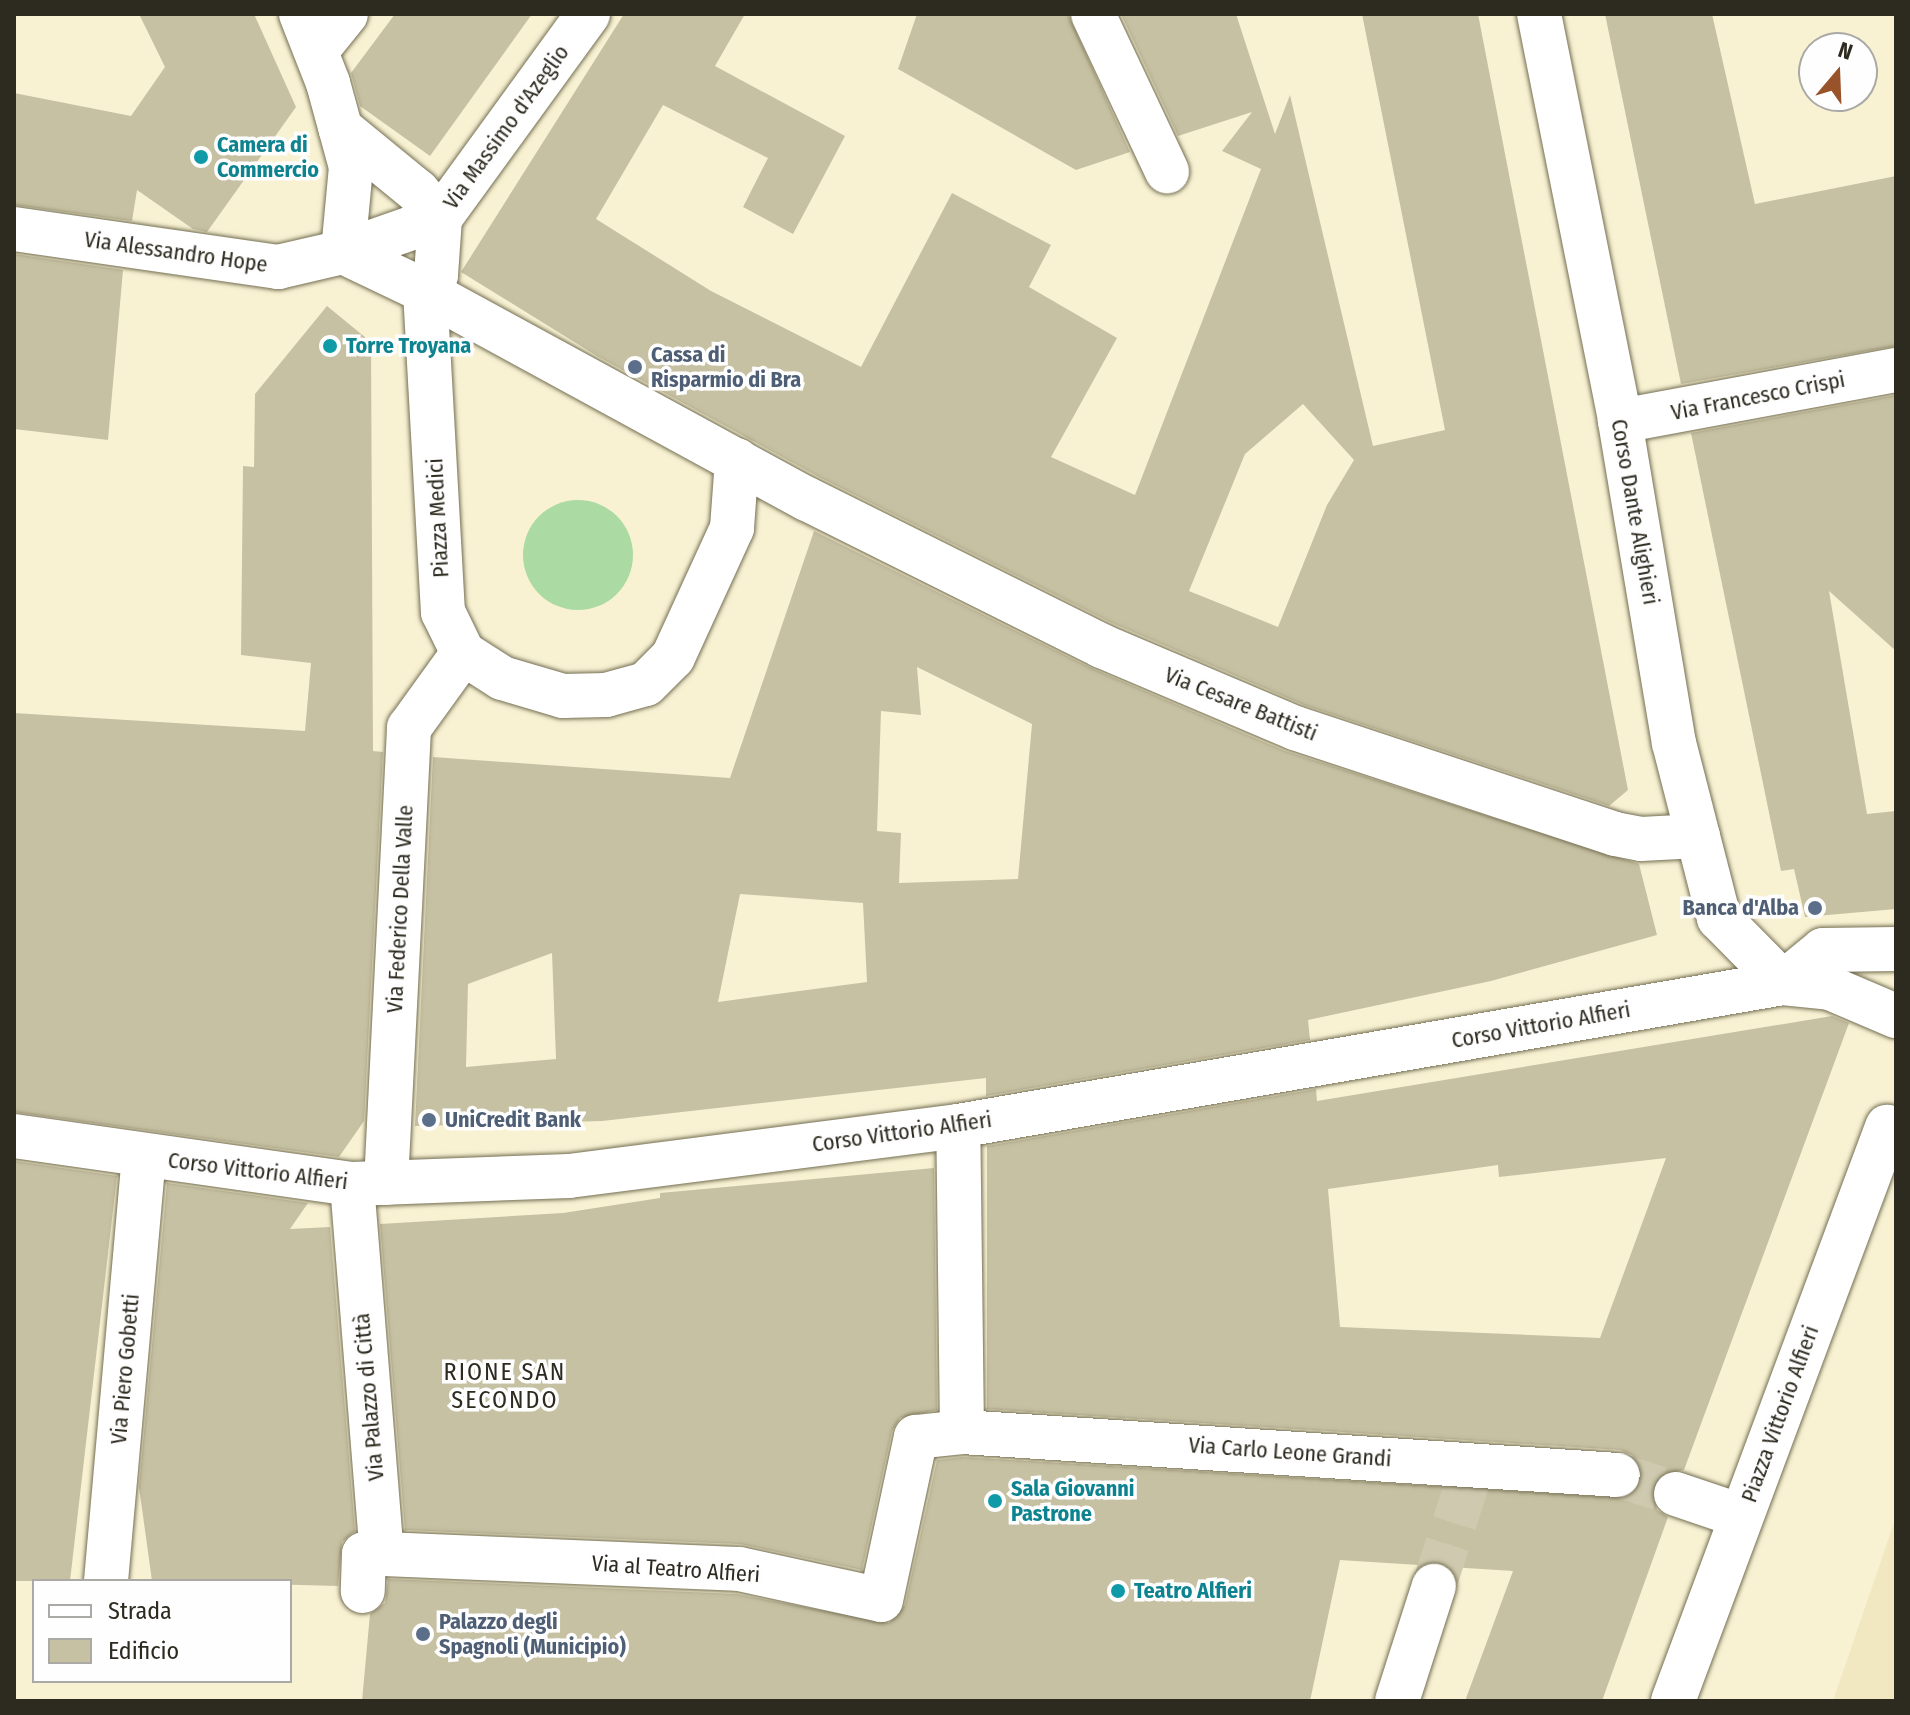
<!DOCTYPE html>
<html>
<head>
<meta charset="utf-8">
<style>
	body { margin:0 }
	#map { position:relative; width:1910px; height:1715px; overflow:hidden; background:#f8f2d3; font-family:"Fira Sans Condensed",sans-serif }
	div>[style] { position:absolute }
	.built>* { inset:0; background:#f1e8c2 }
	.green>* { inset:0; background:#abdba2 }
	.round { border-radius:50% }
	.building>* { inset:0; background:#c7c1a3 }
	.street-tunnel>* { height:44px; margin-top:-22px; transform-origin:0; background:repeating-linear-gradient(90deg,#cfcaaf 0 44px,transparent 0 66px) }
	.roads { filter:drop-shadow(0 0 2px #746e53) drop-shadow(0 0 2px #746e53) }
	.street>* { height:44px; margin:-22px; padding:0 22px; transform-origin:22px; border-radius:22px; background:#fff }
	.secondary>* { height:44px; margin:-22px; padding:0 22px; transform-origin:22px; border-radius:22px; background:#fff }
	.dots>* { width:22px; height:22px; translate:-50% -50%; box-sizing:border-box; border:4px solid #fefefe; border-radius:50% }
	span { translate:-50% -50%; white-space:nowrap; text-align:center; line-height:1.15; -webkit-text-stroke:7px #fefefe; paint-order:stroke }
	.street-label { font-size:22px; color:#2d2a1f }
	.culture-label { font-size:22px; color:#0d838f; font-weight:700 }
	.left { translate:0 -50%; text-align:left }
	.service-label { font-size:22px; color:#4e5e75; font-weight:700 }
	.right { translate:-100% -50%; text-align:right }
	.neighbourhood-label { font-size:24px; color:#2d2a1f; letter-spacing:2px }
	.frame { position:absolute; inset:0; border:16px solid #2d2a1f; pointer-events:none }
	.legend { position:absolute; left:32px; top:1579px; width:260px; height:104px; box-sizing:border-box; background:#fefefe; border:2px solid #aaa9a5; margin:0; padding:10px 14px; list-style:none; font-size:24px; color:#2d2a1f }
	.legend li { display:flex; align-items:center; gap:16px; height:40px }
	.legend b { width:40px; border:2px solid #aaa9a5 }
	.north { position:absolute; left:1798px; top:32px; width:80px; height:80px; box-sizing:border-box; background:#fefefe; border:2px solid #aaa9a5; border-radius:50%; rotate:19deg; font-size:22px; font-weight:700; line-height:32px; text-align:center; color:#2d2a1f }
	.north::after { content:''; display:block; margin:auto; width:28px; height:36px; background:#99532b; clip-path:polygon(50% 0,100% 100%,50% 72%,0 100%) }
</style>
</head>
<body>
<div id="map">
	<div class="built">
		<i style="clip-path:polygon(1896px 1517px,1896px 1701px,1833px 1701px)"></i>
	</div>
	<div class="green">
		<i class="round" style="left:523px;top:500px;width:110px;height:110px"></i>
	</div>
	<div class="building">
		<i style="clip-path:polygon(139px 14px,254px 14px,296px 107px,207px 232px,193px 229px,137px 190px,132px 221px,14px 205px,14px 93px,131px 116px,165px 67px)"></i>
		<i style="clip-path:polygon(395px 14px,532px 14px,430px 156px,360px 106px,351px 73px)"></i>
		<i style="clip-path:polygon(evenodd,624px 14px,745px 14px,715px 66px,845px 136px,793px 234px,743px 207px,768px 158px,663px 105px,596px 219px,711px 291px,861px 367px,952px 193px,1051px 245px,1029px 287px,1117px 338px,1051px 457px,1135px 495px,1261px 169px,1222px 151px,1252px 112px,1178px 136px,1121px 14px,1236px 14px,1275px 134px,1290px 95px,1373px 446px,1445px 430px,1362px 14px,1478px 14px,1628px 790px,1609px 806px,1304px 705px,1112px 623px,819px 477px,597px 356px,461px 272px,624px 14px,1303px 404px,1354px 460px,1327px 505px,1278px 627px,1189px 591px,1245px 454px,1303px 404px)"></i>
		<i style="clip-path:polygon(917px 14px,1068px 14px,1130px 152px,1076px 170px,898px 69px)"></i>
		<i style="clip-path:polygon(1605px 14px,1712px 14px,1755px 204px,1896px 176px,1896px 346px,1681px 384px)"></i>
		<i style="clip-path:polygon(14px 254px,123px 270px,108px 440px,14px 429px)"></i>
		<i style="clip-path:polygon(327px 306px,371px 342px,373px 751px,383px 752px,364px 1121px,339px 1157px,14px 1112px,14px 713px,305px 731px,311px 663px,241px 655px,243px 466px,254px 467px,255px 394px)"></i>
		<i style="clip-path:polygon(1896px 395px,1896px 651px,1829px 591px,1867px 814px,1896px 811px,1896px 909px,1805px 917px,1794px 869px,1781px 871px,1691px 433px)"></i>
		<i style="clip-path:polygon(evenodd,814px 531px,1091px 668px,1285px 751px,1639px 864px,1657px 935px,1491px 981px,1308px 1020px,1310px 1040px,986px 1096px,986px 1078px,602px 1121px,415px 1126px,433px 757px,730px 778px,814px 531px,917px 667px,1032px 724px,1018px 879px,899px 883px,901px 833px,877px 831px,881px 711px,921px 715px,917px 667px,814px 531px,740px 894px,863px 903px,867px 982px,718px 1002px,740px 894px,814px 531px,552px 953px,556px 1059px,466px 1067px,468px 984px,552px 953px)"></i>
		<i style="clip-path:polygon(evenodd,1832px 1016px,1849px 1023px,1684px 1470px,1660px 1475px,1652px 1487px,1657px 1510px,1668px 1517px,1602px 1701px,1465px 1701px,1513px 1571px,1340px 1560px,1310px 1701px,362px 1701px,370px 1614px,385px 1603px,388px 1579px,736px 1594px,889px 1623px,905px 1605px,937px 1460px,963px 1457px,1628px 1498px,1643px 1476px,1632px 1455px,1620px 1450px,987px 1409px,987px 1146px,1316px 1089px,1317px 1101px,1832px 1016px,1666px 1158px,1600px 1338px,1340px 1327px,1328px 1189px,1498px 1165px,1499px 1177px,1666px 1158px)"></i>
		<i style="clip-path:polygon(14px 1161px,117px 1176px,70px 1581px,14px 1581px)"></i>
		<i style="clip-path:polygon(934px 1168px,937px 1410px,900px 1418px,892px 1431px,862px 1570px,740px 1544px,405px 1530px,380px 1224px,563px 1213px,660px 1198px,660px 1193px)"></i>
		<i style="clip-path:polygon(167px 1183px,308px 1203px,290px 1229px,330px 1227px,355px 1531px,342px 1542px,338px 1586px,152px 1581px,139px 1487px)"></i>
	</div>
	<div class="street-tunnel">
		<i style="left:1618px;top:1475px;width:61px;rotate:18.1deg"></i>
		<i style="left:1434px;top:1586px;width:127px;rotate:-72.1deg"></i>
	</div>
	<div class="roads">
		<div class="street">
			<i style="left:301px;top:14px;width:74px;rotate:68.6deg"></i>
			<i style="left:328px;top:83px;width:87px;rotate:74.7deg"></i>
			<i style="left:351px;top:167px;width:85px;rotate:95.4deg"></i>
			<i style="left:1093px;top:14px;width:174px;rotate:64.8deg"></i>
			<i style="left:317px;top:50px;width:46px;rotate:-51.1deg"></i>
			<i style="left:14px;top:229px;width:267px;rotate:8.2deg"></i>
			<i style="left:278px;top:267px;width:67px;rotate:-13deg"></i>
			<i style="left:343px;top:252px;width:103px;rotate:-19.3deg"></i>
			<i style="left:440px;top:218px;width:35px;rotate:-130deg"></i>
			<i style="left:417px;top:191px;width:99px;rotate:-140.7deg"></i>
			<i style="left:343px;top:252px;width:91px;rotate:25.4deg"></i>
			<i style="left:425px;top:291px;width:435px;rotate:28.6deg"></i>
			<i style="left:807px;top:499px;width:330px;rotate:26.5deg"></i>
			<i style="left:1102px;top:646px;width:210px;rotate:23deg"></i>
			<i style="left:1295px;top:728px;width:337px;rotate:18.3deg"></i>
			<i style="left:1615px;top:834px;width:26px;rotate:11deg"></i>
			<i style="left:1641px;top:839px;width:57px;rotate:-3deg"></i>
			<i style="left:425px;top:291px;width:322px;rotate:86.8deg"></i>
			<i style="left:443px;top:612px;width:46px;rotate:64deg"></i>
			<i style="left:463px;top:653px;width:46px;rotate:32.7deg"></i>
			<i style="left:502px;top:678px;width:64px;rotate:16.4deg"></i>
			<i style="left:563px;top:696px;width:43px;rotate:-1.3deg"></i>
			<i style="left:606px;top:695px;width:41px;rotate:-15.4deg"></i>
			<i style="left:646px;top:684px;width:38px;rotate:-45deg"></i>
			<i style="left:673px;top:657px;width:142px;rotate:-65.4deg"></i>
			<i style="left:732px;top:528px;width:68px;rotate:-85.8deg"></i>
			<i style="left:425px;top:291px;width:19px;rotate:-55deg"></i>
			<i style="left:436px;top:275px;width:57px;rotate:-86deg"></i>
			<i style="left:440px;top:218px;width:252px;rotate:-54deg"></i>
			<i style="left:1620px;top:421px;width:281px;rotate:-10.5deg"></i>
			<i style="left:14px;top:1136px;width:341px;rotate:8.1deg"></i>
			<i style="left:352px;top:1184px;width:217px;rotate:-2.1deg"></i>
			<i style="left:569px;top:1176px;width:392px;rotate:-7.3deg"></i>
			<i style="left:958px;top:1126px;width:837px;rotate:-9.83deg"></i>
			<i style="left:386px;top:1183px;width:456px;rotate:-87.1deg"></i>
			<i style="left:409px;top:728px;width:92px;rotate:-54.2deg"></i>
			<i style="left:352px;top:1184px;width:371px;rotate:85.4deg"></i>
			<i style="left:382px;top:1554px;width:18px;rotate:180deg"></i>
			<i style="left:364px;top:1554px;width:37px;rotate:92deg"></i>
			<i style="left:962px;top:1432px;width:657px;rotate:3.75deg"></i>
			<i style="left:1676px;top:1494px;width:69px;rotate:18.7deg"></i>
			<i style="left:382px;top:1554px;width:357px;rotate:2.4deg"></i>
			<i style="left:739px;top:1569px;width:145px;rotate:12.3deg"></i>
			<i style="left:881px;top:1600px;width:167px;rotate:-77.9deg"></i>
			<i style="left:916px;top:1437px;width:46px;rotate:-6.2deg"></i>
			<i style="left:962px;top:1432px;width:306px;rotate:-90.7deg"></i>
			<i style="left:106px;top:1581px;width:427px;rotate:-84.9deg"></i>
			<i style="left:1397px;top:1701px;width:121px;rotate:-72.2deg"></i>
			<i style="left:1673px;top:1701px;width:613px;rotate:-69.55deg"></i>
		</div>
		<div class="secondary">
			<i style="left:1539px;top:14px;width:415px;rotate:78.7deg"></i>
			<i style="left:1620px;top:421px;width:326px;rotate:80.5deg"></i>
			<i style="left:1674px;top:743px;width:181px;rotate:75.6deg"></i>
			<i style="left:1719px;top:918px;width:91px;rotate:45.4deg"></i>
			<i style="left:1783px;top:983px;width:52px;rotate:-39.5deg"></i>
			<i style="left:1823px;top:950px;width:73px;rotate:-0.8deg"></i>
			<i style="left:1783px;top:983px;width:47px;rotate:6.1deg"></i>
			<i style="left:1830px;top:988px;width:72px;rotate:23deg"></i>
		</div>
	</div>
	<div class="dots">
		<i style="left:201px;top:157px;background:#0f9aa8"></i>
		<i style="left:330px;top:346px;background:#0f9aa8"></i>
		<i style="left:635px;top:367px;background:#5c6f8a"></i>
		<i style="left:1815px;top:908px;background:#5c6f8a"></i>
		<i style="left:429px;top:1120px;background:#5c6f8a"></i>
		<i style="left:995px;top:1501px;background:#0f9aa8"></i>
		<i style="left:1118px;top:1591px;background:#0f9aa8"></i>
		<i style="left:423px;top:1634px;background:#5c6f8a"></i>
	</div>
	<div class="street-label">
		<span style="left:506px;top:127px;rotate:-54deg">Via Massimo d'Azeglio</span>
		<span style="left:176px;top:252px;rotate:8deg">Via Alessandro Hope</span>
		<span style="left:1758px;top:396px;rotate:-11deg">Via Francesco Crispi</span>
		<span style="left:1635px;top:512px;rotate:80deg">Corso Dante Alighieri</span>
		<span style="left:438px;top:518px;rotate:-93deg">Piazza Medici</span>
		<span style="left:1241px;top:704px;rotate:22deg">Via Cesare Battisti</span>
		<span style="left:400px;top:909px;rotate:-87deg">Via Federico Della Valle</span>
		<span style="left:1541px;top:1025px;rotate:-10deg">Corso Vittorio Alfieri</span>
		<span style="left:902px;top:1132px;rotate:-8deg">Corso Vittorio Alfieri</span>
		<span style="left:258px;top:1171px;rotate:7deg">Corso Vittorio Alfieri</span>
		<span style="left:125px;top:1369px;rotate:-85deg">Via Piero Gobetti</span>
		<span style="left:369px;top:1397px;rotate:-95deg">Via Palazzo di Città</span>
		<span style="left:1780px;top:1414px;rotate:-70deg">Piazza Vittorio Alfieri</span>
		<span style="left:1290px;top:1452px;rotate:4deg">Via Carlo Leone Grandi</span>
		<span style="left:676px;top:1569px;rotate:4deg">Via al Teatro Alfieri</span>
	</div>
	<div class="culture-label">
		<span class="left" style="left:217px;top:157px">Camera di<br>Commercio</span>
		<span class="left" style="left:346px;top:346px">Torre Troyana</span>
		<span class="left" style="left:1011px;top:1501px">Sala Giovanni<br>Pastrone</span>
		<span class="left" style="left:1134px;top:1591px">Teatro Alfieri</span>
	</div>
	<div class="service-label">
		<span class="left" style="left:651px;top:367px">Cassa di<br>Risparmio di Bra</span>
		<span class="right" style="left:1799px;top:908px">Banca d'Alba</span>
		<span class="left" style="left:445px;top:1120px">UniCredit Bank</span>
		<span class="left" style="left:439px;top:1634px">Palazzo degli<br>Spagnoli (Municipio)</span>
	</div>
	<div class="neighbourhood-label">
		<span style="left:505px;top:1387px">RIONE SAN<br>SECONDO</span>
	</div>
	<div class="frame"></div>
	<ul class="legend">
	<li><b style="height:10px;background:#fff"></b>Strada</li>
	<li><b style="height:22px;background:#c7c1a3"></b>Edificio</li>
	</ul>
	<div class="north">N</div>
</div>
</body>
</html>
